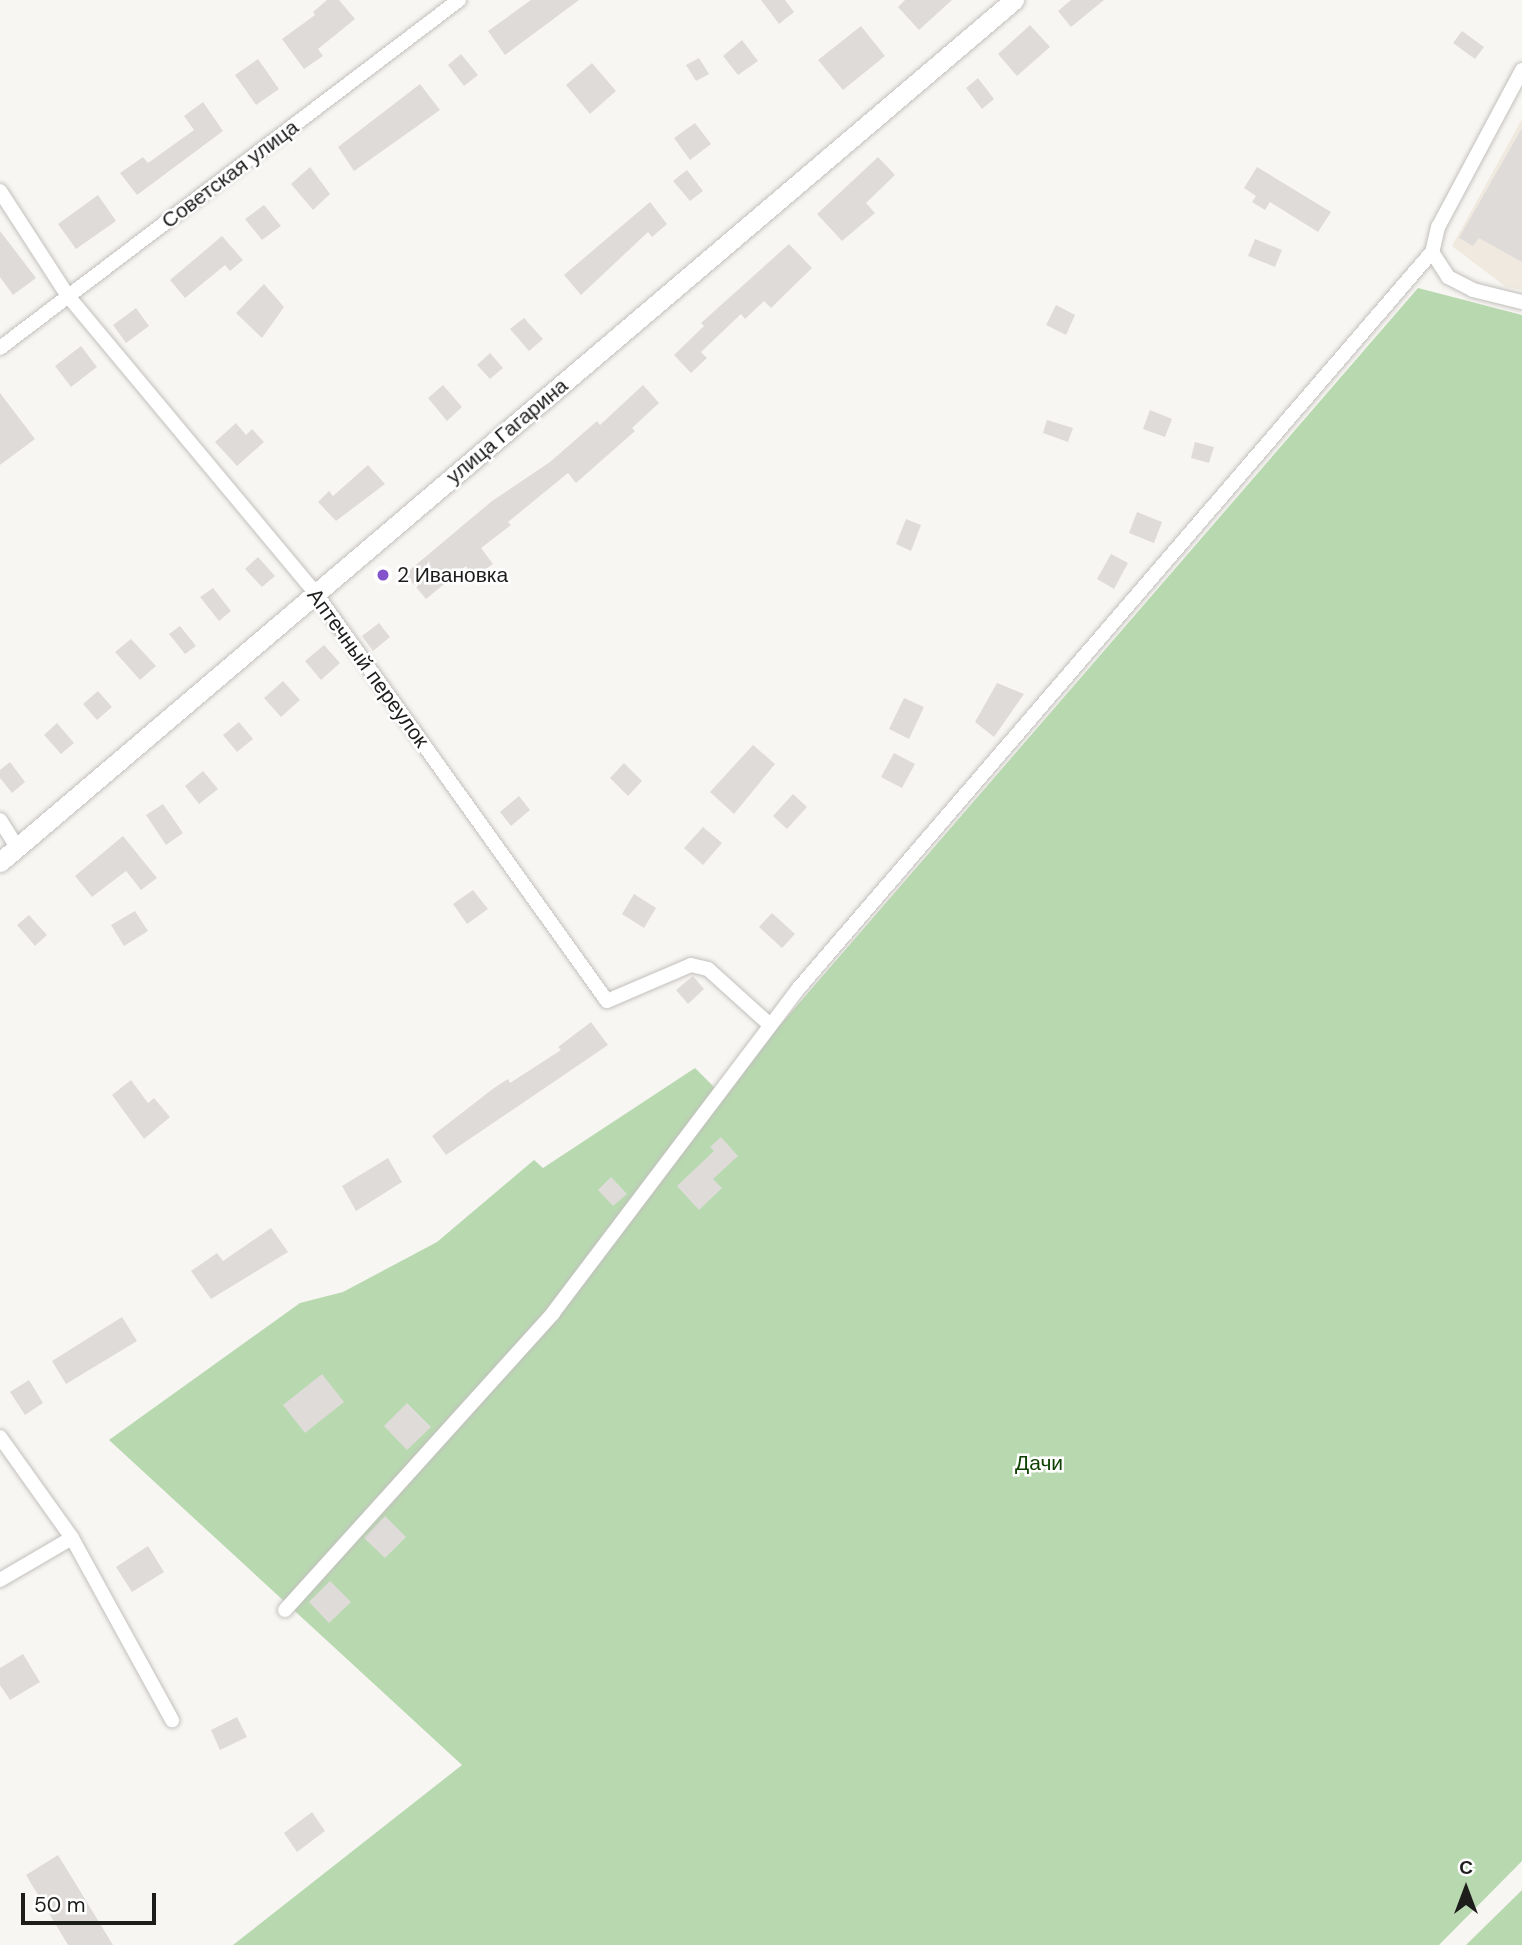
<!DOCTYPE html>
<html>
<head>
<meta charset="utf-8">
<style>
	body { margin:0 }
	#map { position:relative; width:1522px; height:1945px; overflow:hidden; background:#f8f6f3; font-family:"DM Sans",sans-serif }
	div>[style] { position:absolute }
	.built>* { inset:0; background:#efe9df }
	.green>* { inset:0; background:#b8d9b0 }
	.building>* { inset:0; background:#dfdbd9 }
	.roads { filter:drop-shadow(0 0 2px #c2c0bd) drop-shadow(0 0 2px #c2c0bd) }
	.street>* { height:14px; margin:-7px; padding:0 7px; transform-origin:7px; border-radius:7px; background:#fff }
	.secondary>* { height:19px; margin:-9.5px; padding:0 9.5px; transform-origin:9.5px; border-radius:9.5px; background:#fff }
	.dots>* { width:19px; height:19px; translate:-50% -50%; box-sizing:border-box; border:4px solid #fff; border-radius:50% }
	span { translate:-50% -50%; white-space:nowrap; text-align:center; line-height:1.15; -webkit-text-stroke:5px #fff; paint-order:stroke }
	.street-label { font-size:21px; color:#1d1d1c }
	.poi-label { font-size:21px; color:#1d1d1c }
	.left { translate:0 -50%; text-align:left }
	.park-label { font-size:21px; color:#0f4200 }
	.north { position:absolute; left:1431px; top:1854px; width:70px; height:70px; -webkit-text-stroke:5px #fff; paint-order:stroke; rotate:0deg; font-size:19px; font-weight:700; line-height:28px; text-align:center; color:#1d1d1c }
	.north::after { content:''; display:block; margin:auto; width:24px; height:32px; background:#1d1d1c; clip-path:polygon(50% 0,100% 100%,50% 72%,0 100%) }
	.scale { position:absolute; left:21px; top:1893px; width:135px; height:32px; box-sizing:border-box; border:4px solid #1d1d1c; border-top:0; padding-left:9px; font-size:21px; line-height:24px; white-space:nowrap; color:#1d1d1c; -webkit-text-stroke:5px #fff; paint-order:stroke }
</style>
</head>
<body>
<div id="map">
	<div class="built">
		<i style="clip-path:polygon(1522px 119px,1522px 290px,1506px 287px,1452px 246px)"></i>
	</div>
	<div class="green">
		<i style="clip-path:polygon(1418px 288px,1522px 315px,1522px 1861px,1439px 1945px,233px 1945px,462px 1765px,109px 1440px,300px 1303px,343px 1292px,437px 1242px,534px 1160px,543px 1168px,695px 1068px,724px 1097px,775px 1031px)"></i>
		<i style="clip-path:polygon(1522px 1890px,1522px 1945px,1466px 1945px)"></i>
	</div>
	<div class="building">
		<i style="clip-path:polygon(327px 0,339px 0,355px 19px,318px 49px,323px 56px,304px 69px,282px 39px,315px 15px,313px 12px)"></i>
		<i style="clip-path:polygon(531px 0,579px 0,505px 55px,488px 31px)"></i>
		<i style="clip-path:polygon(761px 0,785px 0,794px 12px,779px 24px)"></i>
		<i style="clip-path:polygon(905px 0,952px 0,919px 30px,898px 7px)"></i>
		<i style="clip-path:polygon(1071px 0,1104px 0,1071px 27px,1058px 11px)"></i>
		<i style="clip-path:polygon(1030px 25px,1050px 47px,1017px 76px,998px 54px)"></i>
		<i style="clip-path:polygon(861px 26px,885px 56px,843px 90px,818px 60px)"></i>
		<i style="clip-path:polygon(1462px 31px,1484px 47px,1475px 59px,1453px 43px)"></i>
		<i style="clip-path:polygon(742px 40px,758px 61px,738px 75px,723px 56px)"></i>
		<i style="clip-path:polygon(461px 54px,478px 75px,464px 86px,448px 65px)"></i>
		<i style="clip-path:polygon(699px 58px,709px 74px,696px 81px,686px 65px)"></i>
		<i style="clip-path:polygon(258px 59px,279px 89px,256px 105px,235px 75px)"></i>
		<i style="clip-path:polygon(592px 63px,616px 91px,590px 114px,566px 85px)"></i>
		<i style="clip-path:polygon(978px 78px,994px 99px,982px 109px,966px 88px)"></i>
		<i style="clip-path:polygon(420px 84px,440px 110px,354px 171px,338px 147px)"></i>
		<i style="clip-path:polygon(203px 102px,223px 131px,137px 195px,120px 173px,143px 157px,148px 163px,194px 130px,184px 116px)"></i>
		<i style="clip-path:polygon(695px 123px,711px 144px,690px 160px,674px 138px)"></i>
		<i style="clip-path:polygon(1522px 128px,1522px 262px,1479px 238px,1473px 246px,1459px 238px)"></i>
		<i style="clip-path:polygon(878px 157px,895px 175px,866px 203px,875px 213px,842px 241px,817px 214px)"></i>
		<i style="clip-path:polygon(310px 167px,330px 194px,313px 210px,291px 184px)"></i>
		<i style="clip-path:polygon(1257px 167px,1331px 212px,1318px 232px,1270px 202px,1265px 210px,1252px 202px,1256px 196px,1244px 188px)"></i>
		<i style="clip-path:polygon(687px 170px,703px 191px,690px 201px,673px 181px)"></i>
		<i style="clip-path:polygon(98px 195px,116px 221px,76px 249px,58px 224px)"></i>
		<i style="clip-path:polygon(650px 202px,667px 224px,652px 237px,648px 232px,581px 295px,564px 275px)"></i>
		<i style="clip-path:polygon(264px 205px,281px 226px,262px 240px,245px 219px)"></i>
		<i style="clip-path:polygon(0 231px,36px 278px,13px 295px,0 277px)"></i>
		<i style="clip-path:polygon(222px 236px,243px 260px,230px 271px,225px 265px,185px 298px,170px 280px)"></i>
		<i style="clip-path:polygon(1255px 239px,1282px 250px,1275px 267px,1248px 256px)"></i>
		<i style="clip-path:polygon(789px 244px,812px 268px,771px 308px,764px 301px,745px 319px,741px 314px,701px 352px,707px 358px,691px 373px,674px 355px,704px 326px,701px 323px)"></i>
		<i style="clip-path:polygon(264px 284px,284px 307px,262px 338px,236px 313px)"></i>
		<i style="clip-path:polygon(1056px 305px,1075px 315px,1066px 335px,1046px 325px)"></i>
		<i style="clip-path:polygon(136px 308px,149px 326px,126px 343px,113px 325px)"></i>
		<i style="clip-path:polygon(524px 318px,543px 339px,529px 351px,510px 329px)"></i>
		<i style="clip-path:polygon(81px 346px,97px 367px,71px 387px,55px 366px)"></i>
		<i style="clip-path:polygon(490px 353px,503px 368px,490px 379px,477px 365px)"></i>
		<i style="clip-path:polygon(443px 385px,462px 407px,447px 421px,428px 398px)"></i>
		<i style="clip-path:polygon(643px 385px,659px 403px,632px 428px,635px 431px,576px 483px,568px 473px,508px 522px,511px 525px,481px 548px,493px 564px,474px 577px,466px 566px,426px 599px,405px 574px,492px 501px,550px 462px,597px 421px,600px 425px)"></i>
		<i style="clip-path:polygon(0 393px,35px 439px,0 465px)"></i>
		<i style="clip-path:polygon(1150px 410px,1172px 419px,1165px 437px,1143px 429px)"></i>
		<i style="clip-path:polygon(1047px 420px,1073px 428px,1068px 442px,1043px 433px)"></i>
		<i style="clip-path:polygon(236px 423px,246px 435px,252px 429px,264px 442px,237px 466px,215px 442px)"></i>
		<i style="clip-path:polygon(1195px 442px,1214px 447px,1209px 463px,1191px 458px)"></i>
		<i style="clip-path:polygon(368px 465px,385px 484px,336px 521px,318px 502px,329px 491px,333px 496px)"></i>
		<i style="clip-path:polygon(1137px 512px,1162px 522px,1154px 543px,1129px 533px)"></i>
		<i style="clip-path:polygon(906px 519px,921px 525px,911px 551px,896px 544px)"></i>
		<i style="clip-path:polygon(1111px 554px,1128px 563px,1114px 589px,1097px 579px)"></i>
		<i style="clip-path:polygon(258px 557px,275px 576px,262px 587px,245px 569px)"></i>
		<i style="clip-path:polygon(213px 588px,231px 611px,219px 621px,200px 597px)"></i>
		<i style="clip-path:polygon(379px 623px,390px 637px,373px 651px,362px 636px)"></i>
		<i style="clip-path:polygon(180px 626px,196px 646px,185px 654px,169px 634px)"></i>
		<i style="clip-path:polygon(131px 639px,156px 666px,140px 680px,115px 652px)"></i>
		<i style="clip-path:polygon(324px 645px,340px 663px,321px 680px,305px 661px)"></i>
		<i style="clip-path:polygon(283px 681px,300px 700px,281px 717px,264px 698px)"></i>
		<i style="clip-path:polygon(997px 683px,1024px 694px,994px 737px,975px 722px)"></i>
		<i style="clip-path:polygon(98px 691px,112px 707px,97px 720px,83px 704px)"></i>
		<i style="clip-path:polygon(904px 698px,924px 707px,909px 739px,889px 729px)"></i>
		<i style="clip-path:polygon(239px 722px,253px 739px,237px 752px,223px 735px)"></i>
		<i style="clip-path:polygon(57px 723px,74px 743px,61px 754px,44px 735px)"></i>
		<i style="clip-path:polygon(753px 745px,775px 764px,734px 814px,710px 792px)"></i>
		<i style="clip-path:polygon(894px 753px,915px 764px,902px 788px,881px 777px)"></i>
		<i style="clip-path:polygon(10px 762px,25px 782px,12px 793px,0 778px,0 770px)"></i>
		<i style="clip-path:polygon(624px 763px,642px 781px,628px 796px,610px 778px)"></i>
		<i style="clip-path:polygon(203px 771px,218px 789px,199px 804px,185px 786px)"></i>
		<i style="clip-path:polygon(793px 794px,807px 807px,787px 829px,773px 816px)"></i>
		<i style="clip-path:polygon(519px 796px,530px 810px,511px 826px,500px 812px)"></i>
		<i style="clip-path:polygon(163px 804px,183px 833px,166px 845px,146px 815px)"></i>
		<i style="clip-path:polygon(703px 827px,722px 843px,703px 865px,684px 848px)"></i>
		<i style="clip-path:polygon(123px 836px,157px 878px,141px 890px,126px 871px,92px 897px,75px 876px)"></i>
		<i style="clip-path:polygon(473px 890px,488px 909px,467px 924px,453px 904px)"></i>
		<i style="clip-path:polygon(634px 894px,656px 908px,644px 928px,622px 914px)"></i>
		<i style="clip-path:polygon(135px 911px,148px 931px,124px 946px,111px 925px)"></i>
		<i style="clip-path:polygon(772px 913px,795px 934px,782px 948px,759px 927px)"></i>
		<i style="clip-path:polygon(29px 915px,47px 935px,35px 946px,17px 925px)"></i>
		<i style="clip-path:polygon(693px 976px,704px 989px,688px 1004px,676px 990px)"></i>
		<i style="clip-path:polygon(591px 1022px,608px 1045px,446px 1155px,432px 1136px,494px 1088px,508px 1079px,510px 1083px,561px 1050px,558px 1047px)"></i>
		<i style="clip-path:polygon(131px 1080px,148px 1103px,154px 1098px,170px 1117px,144px 1139px,112px 1095px)"></i>
		<i style="clip-path:polygon(721px 1137px,738px 1156px,713px 1179px,722px 1188px,699px 1210px,677px 1186px,714px 1151px,710px 1147px)"></i>
		<i style="clip-path:polygon(388px 1158px,402px 1182px,356px 1211px,342px 1186px)"></i>
		<i style="clip-path:polygon(611px 1177px,627px 1194px,613px 1206px,598px 1190px)"></i>
		<i style="clip-path:polygon(271px 1228px,288px 1252px,211px 1299px,191px 1271px,217px 1253px,223px 1261px)"></i>
		<i style="clip-path:polygon(122px 1317px,137px 1341px,66px 1384px,52px 1361px)"></i>
		<i style="clip-path:polygon(322px 1374px,344px 1402px,305px 1433px,283px 1405px)"></i>
		<i style="clip-path:polygon(29px 1380px,43px 1403px,25px 1415px,10px 1392px)"></i>
		<i style="clip-path:polygon(407px 1403px,431px 1427px,407px 1450px,384px 1426px)"></i>
		<i style="clip-path:polygon(385px 1516px,406px 1537px,385px 1558px,364px 1538px)"></i>
		<i style="clip-path:polygon(148px 1546px,164px 1572px,132px 1592px,116px 1567px)"></i>
		<i style="clip-path:polygon(330px 1581px,351px 1602px,329px 1623px,309px 1602px)"></i>
		<i style="clip-path:polygon(23px 1654px,40px 1682px,10px 1700px,0 1685px,0 1668px)"></i>
		<i style="clip-path:polygon(237px 1717px,247px 1737px,220px 1750px,211px 1730px)"></i>
		<i style="clip-path:polygon(312px 1812px,325px 1831px,297px 1852px,284px 1833px)"></i>
		<i style="clip-path:polygon(58px 1855px,113px 1945px,68px 1945px,26px 1875px)"></i>
	</div>
	<div class="roads">
		<div class="street">
			<i style="left:1522px;top:70px;width:178px;rotate:118.1deg"></i>
			<i style="left:1438px;top:227px;width:26px;rotate:103deg"></i>
			<i style="left:1432px;top:252px;width:30px;rotate:57deg"></i>
			<i style="left:1448px;top:277px;width:28px;rotate:27deg"></i>
			<i style="left:1473px;top:290px;width:50px;rotate:13.8deg"></i>
			<i style="left:0;top:191px;width:125px;rotate:57.1deg"></i>
			<i style="left:68px;top:296px;width:388px;rotate:50.2deg"></i>
			<i style="left:316px;top:594px;width:500px;rotate:54.44deg"></i>
			<i style="left:607px;top:1001px;width:91px;rotate:-23.2deg"></i>
			<i style="left:691px;top:965px;width:17px;rotate:13deg"></i>
			<i style="left:708px;top:969px;width:84px;rotate:42.1deg"></i>
			<i style="left:0;top:348px;width:576px;rotate:-37.17deg"></i>
			<i style="left:0;top:820px;width:32px;rotate:58deg"></i>
			<i style="left:0;top:1437px;width:124px;rotate:54.5deg"></i>
			<i style="left:72px;top:1538px;width:208px;rotate:61.2deg"></i>
			<i style="left:0;top:1580px;width:83px;rotate:-30.3deg"></i>
			<i style="left:285px;top:1610px;width:400px;rotate:-47.9deg"></i>
			<i style="left:553px;top:1313px;width:406px;rotate:-52.9deg"></i>
			<i style="left:798px;top:989px;width:972px;rotate:-49.3deg"></i>
		</div>
		<div class="secondary">
			<i style="left:0;top:862px;width:1331px;rotate:-40.37deg"></i>
		</div>
	</div>
	<div class="dots">
		<i style="left:383px;top:575px;background:#8452ca"></i>
	</div>
	<div class="street-label">
		<span style="left:230px;top:174px;rotate:-37deg">Советская улица</span>
		<span style="left:507px;top:431px;rotate:-40deg">улица Гагарина</span>
		<span style="left:368px;top:668px;rotate:54deg">Аптечный переулок</span>
	</div>
	<div class="poi-label">
		<span class="left" style="left:397px;top:575px">2 Ивановка</span>
	</div>
	<div class="park-label">
		<span style="left:1039px;top:1463px">Дачи</span>
	</div>
	<div class="north">С</div>
	<div class="scale">50 m</div>
</div>
</body>
</html>
